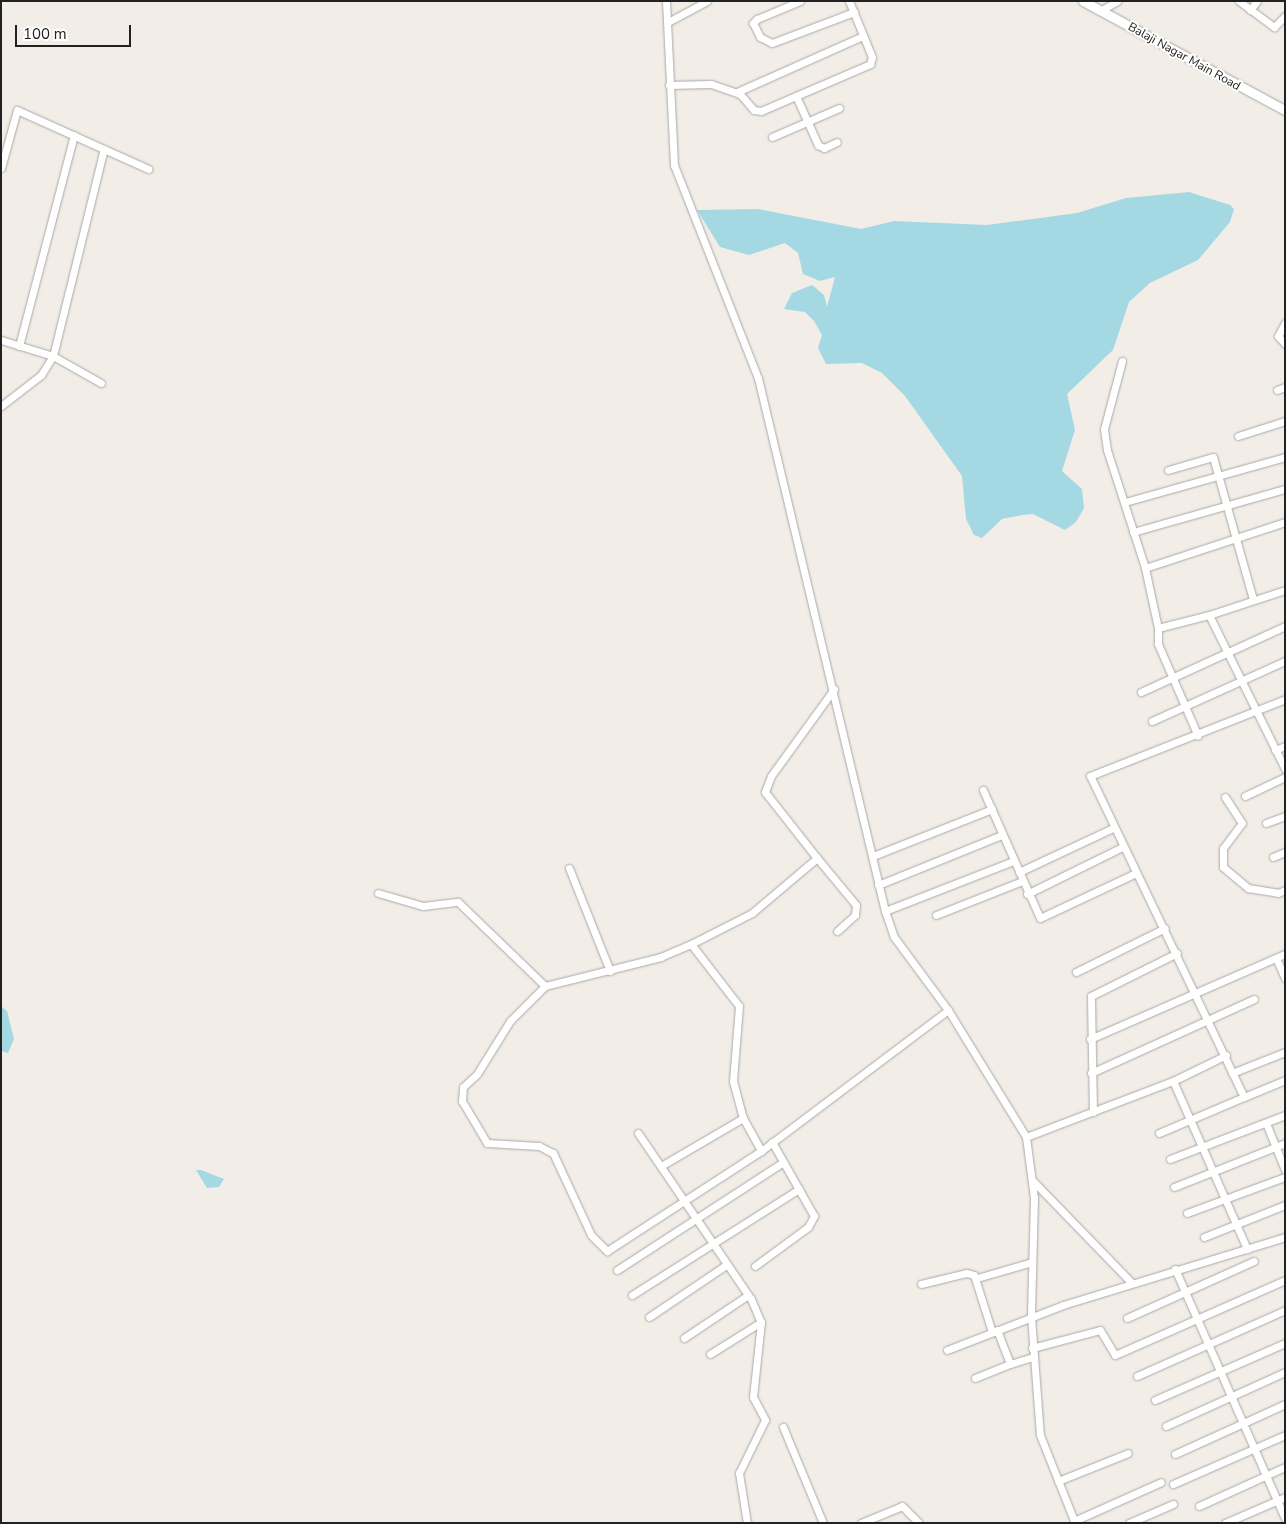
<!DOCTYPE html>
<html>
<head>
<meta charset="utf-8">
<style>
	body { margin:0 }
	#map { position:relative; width:1286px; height:1524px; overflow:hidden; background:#f2eee7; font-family:"Nunito Sans",sans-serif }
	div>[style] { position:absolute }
	.water>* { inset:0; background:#a4d9e3 }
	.roads { filter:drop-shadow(0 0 1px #a8a8a8) drop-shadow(0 0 1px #a8a8a8) }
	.minor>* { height:7px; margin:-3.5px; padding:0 3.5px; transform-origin:3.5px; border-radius:3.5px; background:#fff }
	.tertiary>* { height:9px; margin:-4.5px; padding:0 4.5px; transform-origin:4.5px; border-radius:4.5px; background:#fff }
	span { translate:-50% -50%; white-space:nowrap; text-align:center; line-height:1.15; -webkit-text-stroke:4px #fff; paint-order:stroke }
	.street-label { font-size:12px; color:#212121 }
	.frame { position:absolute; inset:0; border:2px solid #212121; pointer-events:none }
	.scale { position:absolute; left:15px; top:25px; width:116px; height:22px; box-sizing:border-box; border:2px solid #212121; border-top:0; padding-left:6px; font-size:15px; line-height:18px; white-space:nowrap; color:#212121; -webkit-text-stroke:4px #fff; paint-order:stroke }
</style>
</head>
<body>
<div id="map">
	<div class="water">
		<i style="clip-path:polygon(1189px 192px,1230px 205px,1234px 209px,1230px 222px,1198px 260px,1150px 283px,1129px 302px,1113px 350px,1067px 394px,1075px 430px,1062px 471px,1082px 489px,1084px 508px,1076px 522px,1065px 530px,1033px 514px,1022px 515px,1002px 519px,982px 538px,974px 535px,966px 519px,962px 476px,905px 396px,882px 373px,862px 363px,826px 364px,818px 348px,822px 335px,814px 321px,805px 312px,784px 309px,792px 293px,812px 285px,824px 295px,827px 307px,835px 277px,820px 281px,803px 274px,798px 253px,785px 243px,749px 255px,720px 247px,697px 210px,758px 209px,861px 229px,894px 221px,987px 225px,1077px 213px,1126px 198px)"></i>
		<i style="clip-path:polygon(1px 1006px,7px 1011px,14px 1039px,8px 1053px,1px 1051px)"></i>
		<i style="clip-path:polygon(196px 1170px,201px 1170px,224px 1179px,219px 1187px,207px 1188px)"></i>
	</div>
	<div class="roads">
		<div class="minor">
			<i style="left:666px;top:1px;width:164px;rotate:87.2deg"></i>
			<i style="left:674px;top:165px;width:229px;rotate:68.5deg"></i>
			<i style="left:758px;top:378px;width:548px;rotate:76.6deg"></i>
			<i style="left:885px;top:911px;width:28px;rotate:71deg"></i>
			<i style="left:894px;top:937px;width:91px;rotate:53.5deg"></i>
			<i style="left:948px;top:1010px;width:149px;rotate:58.4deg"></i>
			<i style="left:1026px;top:1137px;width:62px;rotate:82.5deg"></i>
			<i style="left:1034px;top:1198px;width:118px;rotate:91.5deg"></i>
			<i style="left:1031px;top:1316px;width:119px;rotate:85.7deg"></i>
			<i style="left:1040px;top:1435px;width:95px;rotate:68.3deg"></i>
			<i style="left:800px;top:1px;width:47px;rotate:157.3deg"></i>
			<i style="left:757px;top:19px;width:6px;rotate:135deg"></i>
			<i style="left:753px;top:23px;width:16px;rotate:63deg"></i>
			<i style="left:760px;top:37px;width:13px;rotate:27deg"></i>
			<i style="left:772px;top:43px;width:88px;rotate:-20.7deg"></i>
			<i style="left:1239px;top:1px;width:44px;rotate:36.6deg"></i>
			<i style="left:1274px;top:27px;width:16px;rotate:-45deg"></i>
			<i style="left:1250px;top:10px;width:11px;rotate:-52deg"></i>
			<i style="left:1100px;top:11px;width:20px;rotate:-30deg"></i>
			<i style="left:668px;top:22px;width:44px;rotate:-28.3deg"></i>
			<i style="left:669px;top:85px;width:42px;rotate:-1.4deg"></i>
			<i style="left:711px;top:84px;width:31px;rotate:19deg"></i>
			<i style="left:740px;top:94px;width:21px;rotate:49deg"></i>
			<i style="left:754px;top:110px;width:7px;rotate:8deg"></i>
			<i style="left:761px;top:111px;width:119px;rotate:-23.3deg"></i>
			<i style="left:870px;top:64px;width:7px;rotate:-74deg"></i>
			<i style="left:872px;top:57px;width:61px;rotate:-112.3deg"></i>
			<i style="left:737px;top:92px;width:138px;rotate:-24deg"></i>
			<i style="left:796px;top:96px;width:54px;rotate:65.8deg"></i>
			<i style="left:818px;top:145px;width:7px;rotate:27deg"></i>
			<i style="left:824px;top:148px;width:14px;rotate:-25deg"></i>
			<i style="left:772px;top:137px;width:73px;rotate:-23.4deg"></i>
			<i style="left:1px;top:168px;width:60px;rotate:-74.6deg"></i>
			<i style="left:17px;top:110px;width:144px;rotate:24.2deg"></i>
			<i style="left:1285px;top:323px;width:15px;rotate:118deg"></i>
			<i style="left:1278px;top:336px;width:11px;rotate:49deg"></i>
			<i style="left:1px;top:340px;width:54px;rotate:17.1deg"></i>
			<i style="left:53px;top:356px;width:55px;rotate:29.4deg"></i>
			<i style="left:19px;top:346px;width:218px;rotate:-75.4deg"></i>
			<i style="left:1122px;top:361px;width:70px;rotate:104.8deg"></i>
			<i style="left:1104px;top:429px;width:21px;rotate:82deg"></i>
			<i style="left:1107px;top:450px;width:124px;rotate:72.1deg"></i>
			<i style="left:1145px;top:568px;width:61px;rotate:77.8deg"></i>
			<i style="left:1158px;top:628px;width:16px;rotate:90deg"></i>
			<i style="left:1158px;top:644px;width:100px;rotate:66.5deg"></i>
			<i style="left:1277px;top:390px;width:9px;rotate:-21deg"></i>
			<i style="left:1px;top:406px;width:51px;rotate:-37.8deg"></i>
			<i style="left:41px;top:375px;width:22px;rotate:-58deg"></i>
			<i style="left:53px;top:356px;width:213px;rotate:-76.2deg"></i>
			<i style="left:1238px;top:436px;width:49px;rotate:-17.7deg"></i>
			<i style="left:1168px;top:470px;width:47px;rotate:-16.1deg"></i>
			<i style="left:1213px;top:457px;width:148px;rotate:74.3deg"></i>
			<i style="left:1125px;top:502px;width:166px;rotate:-15.7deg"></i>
			<i style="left:1133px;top:532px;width:158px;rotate:-15.8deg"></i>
			<i style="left:1145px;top:568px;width:147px;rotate:-18.2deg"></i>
			<i style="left:1209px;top:615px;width:80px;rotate:-18.2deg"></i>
			<i style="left:1158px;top:628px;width:53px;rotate:-14.3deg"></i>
			<i style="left:1209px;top:615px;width:172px;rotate:63.7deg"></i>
			<i style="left:834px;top:689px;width:107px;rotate:125.9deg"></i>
			<i style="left:771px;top:776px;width:17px;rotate:111deg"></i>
			<i style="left:765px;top:792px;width:84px;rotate:51.8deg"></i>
			<i style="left:817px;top:858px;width:85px;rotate:139.8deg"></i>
			<i style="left:752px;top:913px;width:68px;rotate:153.1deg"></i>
			<i style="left:691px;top:944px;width:33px;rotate:157deg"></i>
			<i style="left:661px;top:957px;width:120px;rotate:166deg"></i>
			<i style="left:545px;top:986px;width:49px;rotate:135deg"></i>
			<i style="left:510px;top:1021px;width:62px;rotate:121.9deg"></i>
			<i style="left:477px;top:1074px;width:19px;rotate:137deg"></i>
			<i style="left:463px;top:1087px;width:14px;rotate:94deg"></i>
			<i style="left:462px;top:1101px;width:49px;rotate:59.2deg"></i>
			<i style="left:487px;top:1143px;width:52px;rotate:3.3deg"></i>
			<i style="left:539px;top:1146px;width:16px;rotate:27deg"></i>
			<i style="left:553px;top:1153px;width:90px;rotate:65.1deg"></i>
			<i style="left:591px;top:1235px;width:23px;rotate:45deg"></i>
			<i style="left:607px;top:1251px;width:184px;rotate:-33deg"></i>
			<i style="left:761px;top:1151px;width:234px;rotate:-37deg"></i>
			<i style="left:1141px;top:692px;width:158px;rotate:-24.6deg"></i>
			<i style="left:1152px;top:721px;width:146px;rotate:-24.3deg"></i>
			<i style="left:1275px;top:750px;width:11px;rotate:-22deg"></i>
			<i style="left:983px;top:790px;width:140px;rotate:66deg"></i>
			<i style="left:1040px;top:918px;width:106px;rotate:-25.1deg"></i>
			<i style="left:1245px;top:796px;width:44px;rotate:-25.4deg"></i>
			<i style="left:1225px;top:797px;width:31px;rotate:57deg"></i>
			<i style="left:1242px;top:823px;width:31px;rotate:127deg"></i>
			<i style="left:1223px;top:848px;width:19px;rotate:90deg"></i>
			<i style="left:1223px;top:867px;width:33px;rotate:40deg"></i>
			<i style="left:1248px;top:888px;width:30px;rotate:9deg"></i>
			<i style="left:1278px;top:893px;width:8px;rotate:-23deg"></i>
			<i style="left:1266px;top:823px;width:20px;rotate:-20deg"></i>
			<i style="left:873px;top:856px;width:128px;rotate:-21.6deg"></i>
			<i style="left:1273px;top:857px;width:13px;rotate:-23deg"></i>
			<i style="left:817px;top:858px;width:61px;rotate:50.3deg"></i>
			<i style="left:856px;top:905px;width:10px;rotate:96deg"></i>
			<i style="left:855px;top:915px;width:24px;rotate:138deg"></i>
			<i style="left:569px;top:868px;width:111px;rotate:68.3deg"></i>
			<i style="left:1019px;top:872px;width:104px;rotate:-25.1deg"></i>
			<i style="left:878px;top:885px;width:134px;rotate:-22deg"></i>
			<i style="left:378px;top:893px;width:47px;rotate:16.1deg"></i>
			<i style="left:423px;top:906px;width:35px;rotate:-7deg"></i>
			<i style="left:458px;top:902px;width:121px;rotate:44deg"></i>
			<i style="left:1027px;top:894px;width:106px;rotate:-26.3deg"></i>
			<i style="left:885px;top:911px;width:137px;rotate:-21.3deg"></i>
			<i style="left:936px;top:915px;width:92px;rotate:-21.6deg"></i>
			<i style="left:691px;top:944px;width:78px;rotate:52.3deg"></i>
			<i style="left:739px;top:1006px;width:75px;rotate:94.6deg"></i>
			<i style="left:733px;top:1081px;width:38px;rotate:75deg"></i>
			<i style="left:743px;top:1118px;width:38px;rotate:61deg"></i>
			<i style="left:1276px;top:958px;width:22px;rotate:66deg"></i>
			<i style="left:1076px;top:972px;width:99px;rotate:-26.3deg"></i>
			<i style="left:1090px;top:1039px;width:213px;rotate:-23.6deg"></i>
			<i style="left:1091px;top:1073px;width:179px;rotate:-24.4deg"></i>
			<i style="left:1232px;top:1073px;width:57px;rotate:-21.6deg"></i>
			<i style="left:1173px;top:1081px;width:184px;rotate:66.2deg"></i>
			<i style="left:1244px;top:1097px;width:44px;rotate:-22.5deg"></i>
			<i style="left:1093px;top:1112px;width:116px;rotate:-91deg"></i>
			<i style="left:1091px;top:996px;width:96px;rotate:-26.6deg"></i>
			<i style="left:1266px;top:1123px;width:51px;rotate:68deg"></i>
			<i style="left:638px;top:1133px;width:201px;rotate:55.8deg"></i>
			<i style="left:751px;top:1299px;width:25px;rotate:67deg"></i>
			<i style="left:761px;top:1322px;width:75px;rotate:96.1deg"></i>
			<i style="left:753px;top:1397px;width:26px;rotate:62deg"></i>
			<i style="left:765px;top:1420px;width:59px;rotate:116.1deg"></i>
			<i style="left:739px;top:1473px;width:51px;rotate:80.9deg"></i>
			<i style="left:1159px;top:1133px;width:92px;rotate:-23deg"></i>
			<i style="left:1244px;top:1097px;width:356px;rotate:-115.6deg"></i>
			<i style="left:1090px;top:776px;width:210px;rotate:-21.5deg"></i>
			<i style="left:1026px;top:1137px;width:157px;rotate:-20.9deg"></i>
			<i style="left:1173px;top:1081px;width:59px;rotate:-26.1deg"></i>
			<i style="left:1170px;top:1159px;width:123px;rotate:-20.9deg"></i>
			<i style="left:661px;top:1166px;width:95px;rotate:-30.3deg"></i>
			<i style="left:1033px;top:1181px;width:142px;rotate:45.9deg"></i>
			<i style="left:1174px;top:1187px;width:119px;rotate:-21.6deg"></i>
			<i style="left:1187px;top:1213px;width:104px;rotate:-20.2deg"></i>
			<i style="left:1204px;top:1237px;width:87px;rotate:-21.6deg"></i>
			<i style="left:755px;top:1266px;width:66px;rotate:-36.3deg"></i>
			<i style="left:808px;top:1227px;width:13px;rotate:-61deg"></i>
			<i style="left:814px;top:1216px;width:85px;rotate:-119.6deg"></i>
			<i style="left:1175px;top:1269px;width:272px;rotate:66.2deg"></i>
			<i style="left:617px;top:1270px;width:197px;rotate:-33deg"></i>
			<i style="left:977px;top:1278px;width:57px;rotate:-16.2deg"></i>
			<i style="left:921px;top:1284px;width:46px;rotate:-13.7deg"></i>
			<i style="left:966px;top:1273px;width:8px;rotate:14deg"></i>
			<i style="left:974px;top:1275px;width:60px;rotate:72.5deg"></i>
			<i style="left:632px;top:1295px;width:198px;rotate:-32.4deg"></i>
			<i style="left:649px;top:1317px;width:93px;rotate:-34deg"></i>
			<i style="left:1127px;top:1318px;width:139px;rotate:-24.2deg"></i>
			<i style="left:997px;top:1330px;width:36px;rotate:69deg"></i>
			<i style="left:1010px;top:1364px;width:24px;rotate:-17deg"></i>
			<i style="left:684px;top:1338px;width:77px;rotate:-33.9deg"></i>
			<i style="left:1032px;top:1348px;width:70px;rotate:-14.8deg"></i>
			<i style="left:1100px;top:1330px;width:29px;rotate:59deg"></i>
			<i style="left:1115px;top:1355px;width:186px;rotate:-23.8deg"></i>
			<i style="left:947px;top:1350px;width:124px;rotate:-21.2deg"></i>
			<i style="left:1063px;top:1305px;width:232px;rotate:-17deg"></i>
			<i style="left:710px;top:1354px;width:60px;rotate:-32.1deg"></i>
			<i style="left:1137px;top:1376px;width:162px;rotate:-24deg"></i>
			<i style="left:975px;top:1378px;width:38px;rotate:-22deg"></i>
			<i style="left:1155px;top:1400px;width:142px;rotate:-23.7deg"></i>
			<i style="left:1166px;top:1426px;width:131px;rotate:-24.4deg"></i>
			<i style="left:783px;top:1427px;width:104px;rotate:67.4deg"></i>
			<i style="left:1175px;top:1454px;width:121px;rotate:-24.4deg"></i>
			<i style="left:1058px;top:1481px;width:75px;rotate:-21.8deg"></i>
			<i style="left:1173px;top:1484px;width:122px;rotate:-23.6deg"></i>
			<i style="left:1199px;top:1506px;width:94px;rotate:-24.4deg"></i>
			<i style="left:1074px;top:1521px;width:95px;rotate:-24.1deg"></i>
			<i style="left:861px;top:1523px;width:44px;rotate:-22.5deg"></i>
			<i style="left:902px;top:1506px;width:24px;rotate:45deg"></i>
			<i style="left:1129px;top:1523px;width:48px;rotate:-23.4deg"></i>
			<i style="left:1225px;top:1523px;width:65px;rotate:-23.4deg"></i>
		</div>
		<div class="tertiary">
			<i style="left:1083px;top:1px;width:230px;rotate:28.4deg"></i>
		</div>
	</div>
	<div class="street-label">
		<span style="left:1184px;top:57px;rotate:29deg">Balaji Nagar Main Road</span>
	</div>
	<div class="frame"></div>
	<div class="scale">100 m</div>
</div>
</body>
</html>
